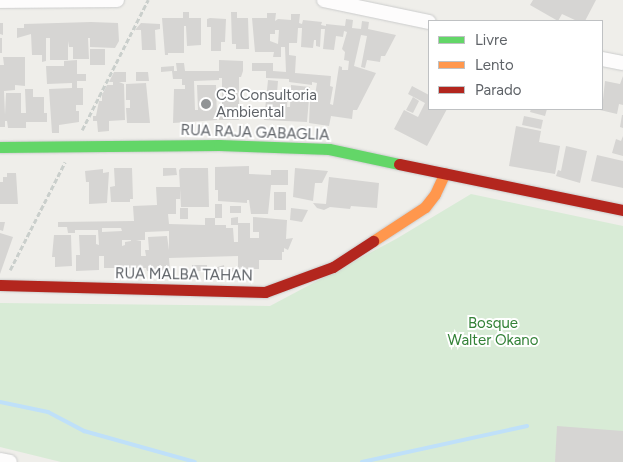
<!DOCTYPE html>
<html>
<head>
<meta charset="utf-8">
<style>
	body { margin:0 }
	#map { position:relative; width:623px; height:462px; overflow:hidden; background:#efeeea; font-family:Figtree,sans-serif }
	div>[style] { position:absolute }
	.green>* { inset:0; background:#d8ebd6 }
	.stream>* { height:4px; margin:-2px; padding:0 2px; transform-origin:2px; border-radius:2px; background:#bfe0f9 }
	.building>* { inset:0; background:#d6d5d3 }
	.path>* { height:2.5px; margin-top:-1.25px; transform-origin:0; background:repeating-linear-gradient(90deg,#cacfcc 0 5px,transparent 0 7.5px) }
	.roads { filter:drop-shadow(0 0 1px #cbcccc) drop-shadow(0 0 1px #cbcccc) }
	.street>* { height:14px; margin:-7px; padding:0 7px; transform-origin:7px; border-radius:7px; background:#fdfcfc }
	.fast>* { height:11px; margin:-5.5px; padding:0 5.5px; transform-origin:5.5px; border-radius:5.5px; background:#63d668 }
	.slow>* { height:11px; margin:-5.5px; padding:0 5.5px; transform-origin:5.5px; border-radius:5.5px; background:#ff974d }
	.jam>* { height:11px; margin:-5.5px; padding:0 5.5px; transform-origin:5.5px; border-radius:5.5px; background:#b3261e }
	.dots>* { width:14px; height:14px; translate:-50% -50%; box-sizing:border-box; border:2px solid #fff; border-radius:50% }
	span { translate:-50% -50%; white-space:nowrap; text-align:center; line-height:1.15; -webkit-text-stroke:4px #fff; paint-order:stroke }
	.poi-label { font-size:15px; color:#5f6368 }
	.left { translate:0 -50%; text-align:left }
	.street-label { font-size:15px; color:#5f6368 }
	.park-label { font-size:15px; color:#348238 }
	.legend { position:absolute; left:428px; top:20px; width:175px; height:90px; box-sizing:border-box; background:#fff; border:1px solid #bfc1c3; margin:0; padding:6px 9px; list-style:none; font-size:15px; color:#5f6368 }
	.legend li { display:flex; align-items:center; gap:10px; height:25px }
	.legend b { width:25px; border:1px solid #bfc1c3 }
</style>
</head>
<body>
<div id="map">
	<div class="green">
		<i style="clip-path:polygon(471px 194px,623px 226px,623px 462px,61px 462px,0 447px,0 303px,270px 306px,396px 239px)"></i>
	</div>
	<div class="stream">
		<i style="left:0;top:402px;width:49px;rotate:11.8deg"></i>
		<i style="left:48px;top:412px;width:41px;rotate:27.8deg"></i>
		<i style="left:84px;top:431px;width:115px;rotate:15.6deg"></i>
		<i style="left:362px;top:462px;width:169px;rotate:-12.3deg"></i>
	</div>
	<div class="building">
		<i style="clip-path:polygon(533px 0,596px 0,585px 21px,577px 21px,562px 14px,558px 21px,530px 5px)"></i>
		<i style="clip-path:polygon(183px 12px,189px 12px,189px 18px,201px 18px,201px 45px,187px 46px,186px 26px,184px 26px,184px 53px,168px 53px,168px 55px,165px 55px,162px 18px,183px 18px)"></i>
		<i style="clip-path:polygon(231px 12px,237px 12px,237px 18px,248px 18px,249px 49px,236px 49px,236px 44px,232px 44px)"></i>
		<i style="clip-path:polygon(evenodd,267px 13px,276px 13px,275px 21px,278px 19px,291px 20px,291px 14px,300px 14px,299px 23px,302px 24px,303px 20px,322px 22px,321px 25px,326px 26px,326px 24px,345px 26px,346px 19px,353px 20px,352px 28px,361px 29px,362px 21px,369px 22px,368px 29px,396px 35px,385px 56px,381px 56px,380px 62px,367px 60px,365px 68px,361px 67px,367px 36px,361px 35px,354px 66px,376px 73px,357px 110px,353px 110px,352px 119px,331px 116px,329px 126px,309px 123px,310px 100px,314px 101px,317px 83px,312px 82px,312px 85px,289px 82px,289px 79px,266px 78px,266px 71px,252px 71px,252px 63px,273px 63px,273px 71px,286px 72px,285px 47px,281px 47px,281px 57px,273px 57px,274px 52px,255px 52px,252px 18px,267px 18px,267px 13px,298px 28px,302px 28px,301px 47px,313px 48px,314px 40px,316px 40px,316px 46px,320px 47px,321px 29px,325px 29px,323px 49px,334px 50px,336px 36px,343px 37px,344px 31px,347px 32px,342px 49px,345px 52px,344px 60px,349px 61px,348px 70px,342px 70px,342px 67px,339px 66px,333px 105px,330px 104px,333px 87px,330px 86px,331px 76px,295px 73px,296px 56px,289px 55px,289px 43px,297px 43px,298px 28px,267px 13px,275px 30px,279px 30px,278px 44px,270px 41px,270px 34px,275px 34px,275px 30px)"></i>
		<i style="clip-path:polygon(210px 18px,226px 19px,225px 42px,221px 42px,221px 51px,211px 51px,211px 27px,207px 27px,207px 19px)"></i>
		<i style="clip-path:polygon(91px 22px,118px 23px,119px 41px,115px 48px,90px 47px,90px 38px,88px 38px,89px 59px,73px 59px,73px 47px,69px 47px,68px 41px,68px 60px,50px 60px,50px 38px,46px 38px,46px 61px,42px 62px,42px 55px,32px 55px,31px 34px,17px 38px,17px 28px,24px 28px,24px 24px)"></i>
		<i style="clip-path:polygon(0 23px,3px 23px,3px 35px,0 34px)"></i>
		<i style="clip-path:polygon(141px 23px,160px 24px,160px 29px,155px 30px,156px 50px,142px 50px,141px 30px,135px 30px)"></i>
		<i style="clip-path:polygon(0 38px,2px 38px,2px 53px,0 53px)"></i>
		<i style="clip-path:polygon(90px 49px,105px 49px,105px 65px,90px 65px)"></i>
		<i style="clip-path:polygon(3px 57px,25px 57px,25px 86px,15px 85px,15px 90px,4px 91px,5px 115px,6px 93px,21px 93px,21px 113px,26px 113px,25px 89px,33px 89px,33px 97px,44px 97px,44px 113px,47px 113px,47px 122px,26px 122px,26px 128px,8px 128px,7px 121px,5px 121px,5px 127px,0 127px,0 65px,4px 65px)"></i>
		<i style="clip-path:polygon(77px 60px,77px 74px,86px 74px,86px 81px,77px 81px,77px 88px,83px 88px,83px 105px,76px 105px,76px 111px,79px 111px,79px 122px,59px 125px,59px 133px,52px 133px,49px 89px,72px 88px,72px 83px,47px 84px,46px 66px,64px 66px,64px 61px)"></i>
		<i style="clip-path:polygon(219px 60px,243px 61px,243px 71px,241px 77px,239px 77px,239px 120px,219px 120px,219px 106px,222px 106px,222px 78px,219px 78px,219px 80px,194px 81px,195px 110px,198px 110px,197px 85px,216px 85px,217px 120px,173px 123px,174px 89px,185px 89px,185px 85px,182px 85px,182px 79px,173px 79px,172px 71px,161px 72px,161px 67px,174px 66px,174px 71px,177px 71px,176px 63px,184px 63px,185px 71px,219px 71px)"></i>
		<i style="clip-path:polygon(114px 72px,126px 72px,126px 82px,119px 82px,124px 84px,125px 120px,109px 121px,109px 131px,98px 132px,97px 121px,93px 121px,93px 116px,96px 116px,99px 101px,102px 101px,102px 95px,107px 85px,113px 85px,113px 82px,109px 82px)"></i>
		<i style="clip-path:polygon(136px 72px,148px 72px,149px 81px,136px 81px)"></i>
		<i style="clip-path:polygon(623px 76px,623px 105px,619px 104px,617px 114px,600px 110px,602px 109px,605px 81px,620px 84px)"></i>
		<i style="clip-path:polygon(268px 80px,278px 81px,277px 93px,288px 94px,287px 107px,290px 107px,291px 85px,310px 87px,307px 122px,264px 120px)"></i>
		<i style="clip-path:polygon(146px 83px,150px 123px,127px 123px,126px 108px,130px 108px,130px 100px,126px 100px,126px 84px)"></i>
		<i style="clip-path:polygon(412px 86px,429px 95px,429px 109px,447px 109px,427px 146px,394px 129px,404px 110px,418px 117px,425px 103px,408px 94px)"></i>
		<i style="clip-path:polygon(413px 97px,419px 101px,413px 113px,406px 110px)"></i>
		<i style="clip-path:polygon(531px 109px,547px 109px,545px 116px,530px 112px)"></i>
		<i style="clip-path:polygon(622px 115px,623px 115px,623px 128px,620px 127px)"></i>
		<i style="clip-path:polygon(524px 116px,543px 120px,541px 129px,522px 125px)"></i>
		<i style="clip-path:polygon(516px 126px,541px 131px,539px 142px,560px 146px,555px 174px,509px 166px)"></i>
		<i style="clip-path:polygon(623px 136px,623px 156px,612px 153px,616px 139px,621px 141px)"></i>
		<i style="clip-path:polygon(566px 146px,587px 151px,580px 183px,556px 176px,558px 170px,561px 171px)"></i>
		<i style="clip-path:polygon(597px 155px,623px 161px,623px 188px,591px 181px)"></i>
		<i style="clip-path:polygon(249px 166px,249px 174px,271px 175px,271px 170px,288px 170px,288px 185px,271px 185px,268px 214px,251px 214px,249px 200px,247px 200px,247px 203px,218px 201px,218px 190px,215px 190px,215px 167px)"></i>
		<i style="clip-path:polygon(114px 168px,132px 168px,133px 199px,130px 199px,130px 202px,111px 202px,110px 187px,115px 186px)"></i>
		<i style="clip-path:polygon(163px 168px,176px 168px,177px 175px,163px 176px)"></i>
		<i style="clip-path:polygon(181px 168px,208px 168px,209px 207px,181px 207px,179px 170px)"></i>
		<i style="clip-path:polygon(295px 168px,328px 171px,322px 183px,315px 183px,313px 201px,293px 197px)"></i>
		<i style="clip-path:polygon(103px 169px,103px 173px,109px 172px,107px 203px,89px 204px,89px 182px,86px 182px,85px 171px)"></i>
		<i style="clip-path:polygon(7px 173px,16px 173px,18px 204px,0 204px,0 182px,3px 182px,3px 177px,7px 177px)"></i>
		<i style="clip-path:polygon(329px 177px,379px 183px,377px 208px,351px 206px,350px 209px,330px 207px,324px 210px,317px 208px,313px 203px,326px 204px)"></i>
		<i style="clip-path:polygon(evenodd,156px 187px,180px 187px,180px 199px,176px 199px,176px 214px,168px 214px,169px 224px,205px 225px,205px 218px,215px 218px,215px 225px,226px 225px,226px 228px,233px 228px,234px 242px,238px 242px,238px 225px,231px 225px,231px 218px,238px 217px,238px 223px,250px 223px,250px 238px,259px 238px,259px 232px,253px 232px,253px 217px,287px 220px,286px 239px,293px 238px,288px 250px,284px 248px,284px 252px,282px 252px,282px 260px,259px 260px,259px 269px,238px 269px,238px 256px,169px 258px,170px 270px,147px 271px,146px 268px,104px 268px,104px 256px,99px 256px,99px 270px,76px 271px,76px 255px,80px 255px,79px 235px,96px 235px,96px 244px,99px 245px,98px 230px,75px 230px,75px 233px,68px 233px,67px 227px,58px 227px,58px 222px,134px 221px,133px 206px,157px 205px,156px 187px,102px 228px,121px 228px,122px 231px,102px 232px,102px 228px,156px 187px,169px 231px,169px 250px,167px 236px,148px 237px,149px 250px,145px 250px,146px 256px,141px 256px,141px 241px,136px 240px,145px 240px,145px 232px,169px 231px,156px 187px,122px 240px,131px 240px,131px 241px,125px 242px,125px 245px,122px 246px,122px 240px)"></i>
		<i style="clip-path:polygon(274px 192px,286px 192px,286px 210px,274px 210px)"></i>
		<i style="clip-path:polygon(215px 204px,222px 204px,222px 218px,215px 218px)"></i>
		<i style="clip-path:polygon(230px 206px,241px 206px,241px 213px,230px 213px)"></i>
		<i style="clip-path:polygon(180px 208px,188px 208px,188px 219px,180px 219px)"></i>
		<i style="clip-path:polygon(291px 208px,308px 210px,302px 222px,290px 220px)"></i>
		<i style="clip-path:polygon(0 222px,5px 222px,3px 231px,0 230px)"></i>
		<i style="clip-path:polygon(0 233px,13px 237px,0 274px)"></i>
		<i style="clip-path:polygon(54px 235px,71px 235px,72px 266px,55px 267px,55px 257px,52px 257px)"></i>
		<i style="clip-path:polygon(192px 265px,207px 265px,207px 271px,192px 271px)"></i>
		<i style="clip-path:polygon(224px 265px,225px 276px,215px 276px,214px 268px)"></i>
		<i style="clip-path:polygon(232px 268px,238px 268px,238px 276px,231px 276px)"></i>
		<i style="clip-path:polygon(557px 426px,623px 431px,623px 462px,555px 462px)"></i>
	</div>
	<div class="path">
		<i style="left:82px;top:130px;width:146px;rotate:-63.1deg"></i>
		<i style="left:10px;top:270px;width:121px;rotate:-63deg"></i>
	</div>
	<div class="roads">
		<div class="street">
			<i style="left:324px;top:0;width:107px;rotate:11.8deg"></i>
			<i style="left:0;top:1px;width:117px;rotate:-0.5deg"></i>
			<i style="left:602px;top:59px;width:21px;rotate:11deg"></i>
			<i style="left:0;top:460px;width:10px;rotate:11deg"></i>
		</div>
		<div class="fast">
			<i style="left:0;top:147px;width:219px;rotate:-0.5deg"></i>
			<i style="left:219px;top:145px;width:110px;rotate:2.1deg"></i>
			<i style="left:329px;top:149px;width:72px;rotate:12.1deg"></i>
		</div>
		<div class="slow">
			<i style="left:373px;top:241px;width:62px;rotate:-33.2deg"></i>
			<i style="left:425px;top:207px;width:16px;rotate:-52deg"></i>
			<i style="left:435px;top:194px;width:23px;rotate:-65deg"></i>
		</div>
		<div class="jam">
			<i style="left:399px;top:164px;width:229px;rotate:11.6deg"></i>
			<i style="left:0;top:285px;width:265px;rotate:1.5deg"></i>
			<i style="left:265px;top:292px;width:72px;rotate:-20.2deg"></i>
			<i style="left:333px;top:267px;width:48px;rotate:-33deg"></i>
		</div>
	</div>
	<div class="dots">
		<i style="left:206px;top:104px;background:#919496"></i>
	</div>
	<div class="poi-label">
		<span class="left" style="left:216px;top:104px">CS Consultoria<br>Ambiental</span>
	</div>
	<div class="street-label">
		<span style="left:255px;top:133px;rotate:2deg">RUA RAJA GABAGLIA</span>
		<span style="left:184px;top:275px;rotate:1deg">RUA MALBA TAHAN</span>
	</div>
	<div class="park-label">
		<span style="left:493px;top:332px">Bosque<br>Walter Okano</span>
	</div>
	<ul class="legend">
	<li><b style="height:6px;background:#63d668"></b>Livre</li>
	<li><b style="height:6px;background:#ff974d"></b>Lento</li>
	<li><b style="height:6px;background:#b3261e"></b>Parado</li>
	</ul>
</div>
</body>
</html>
